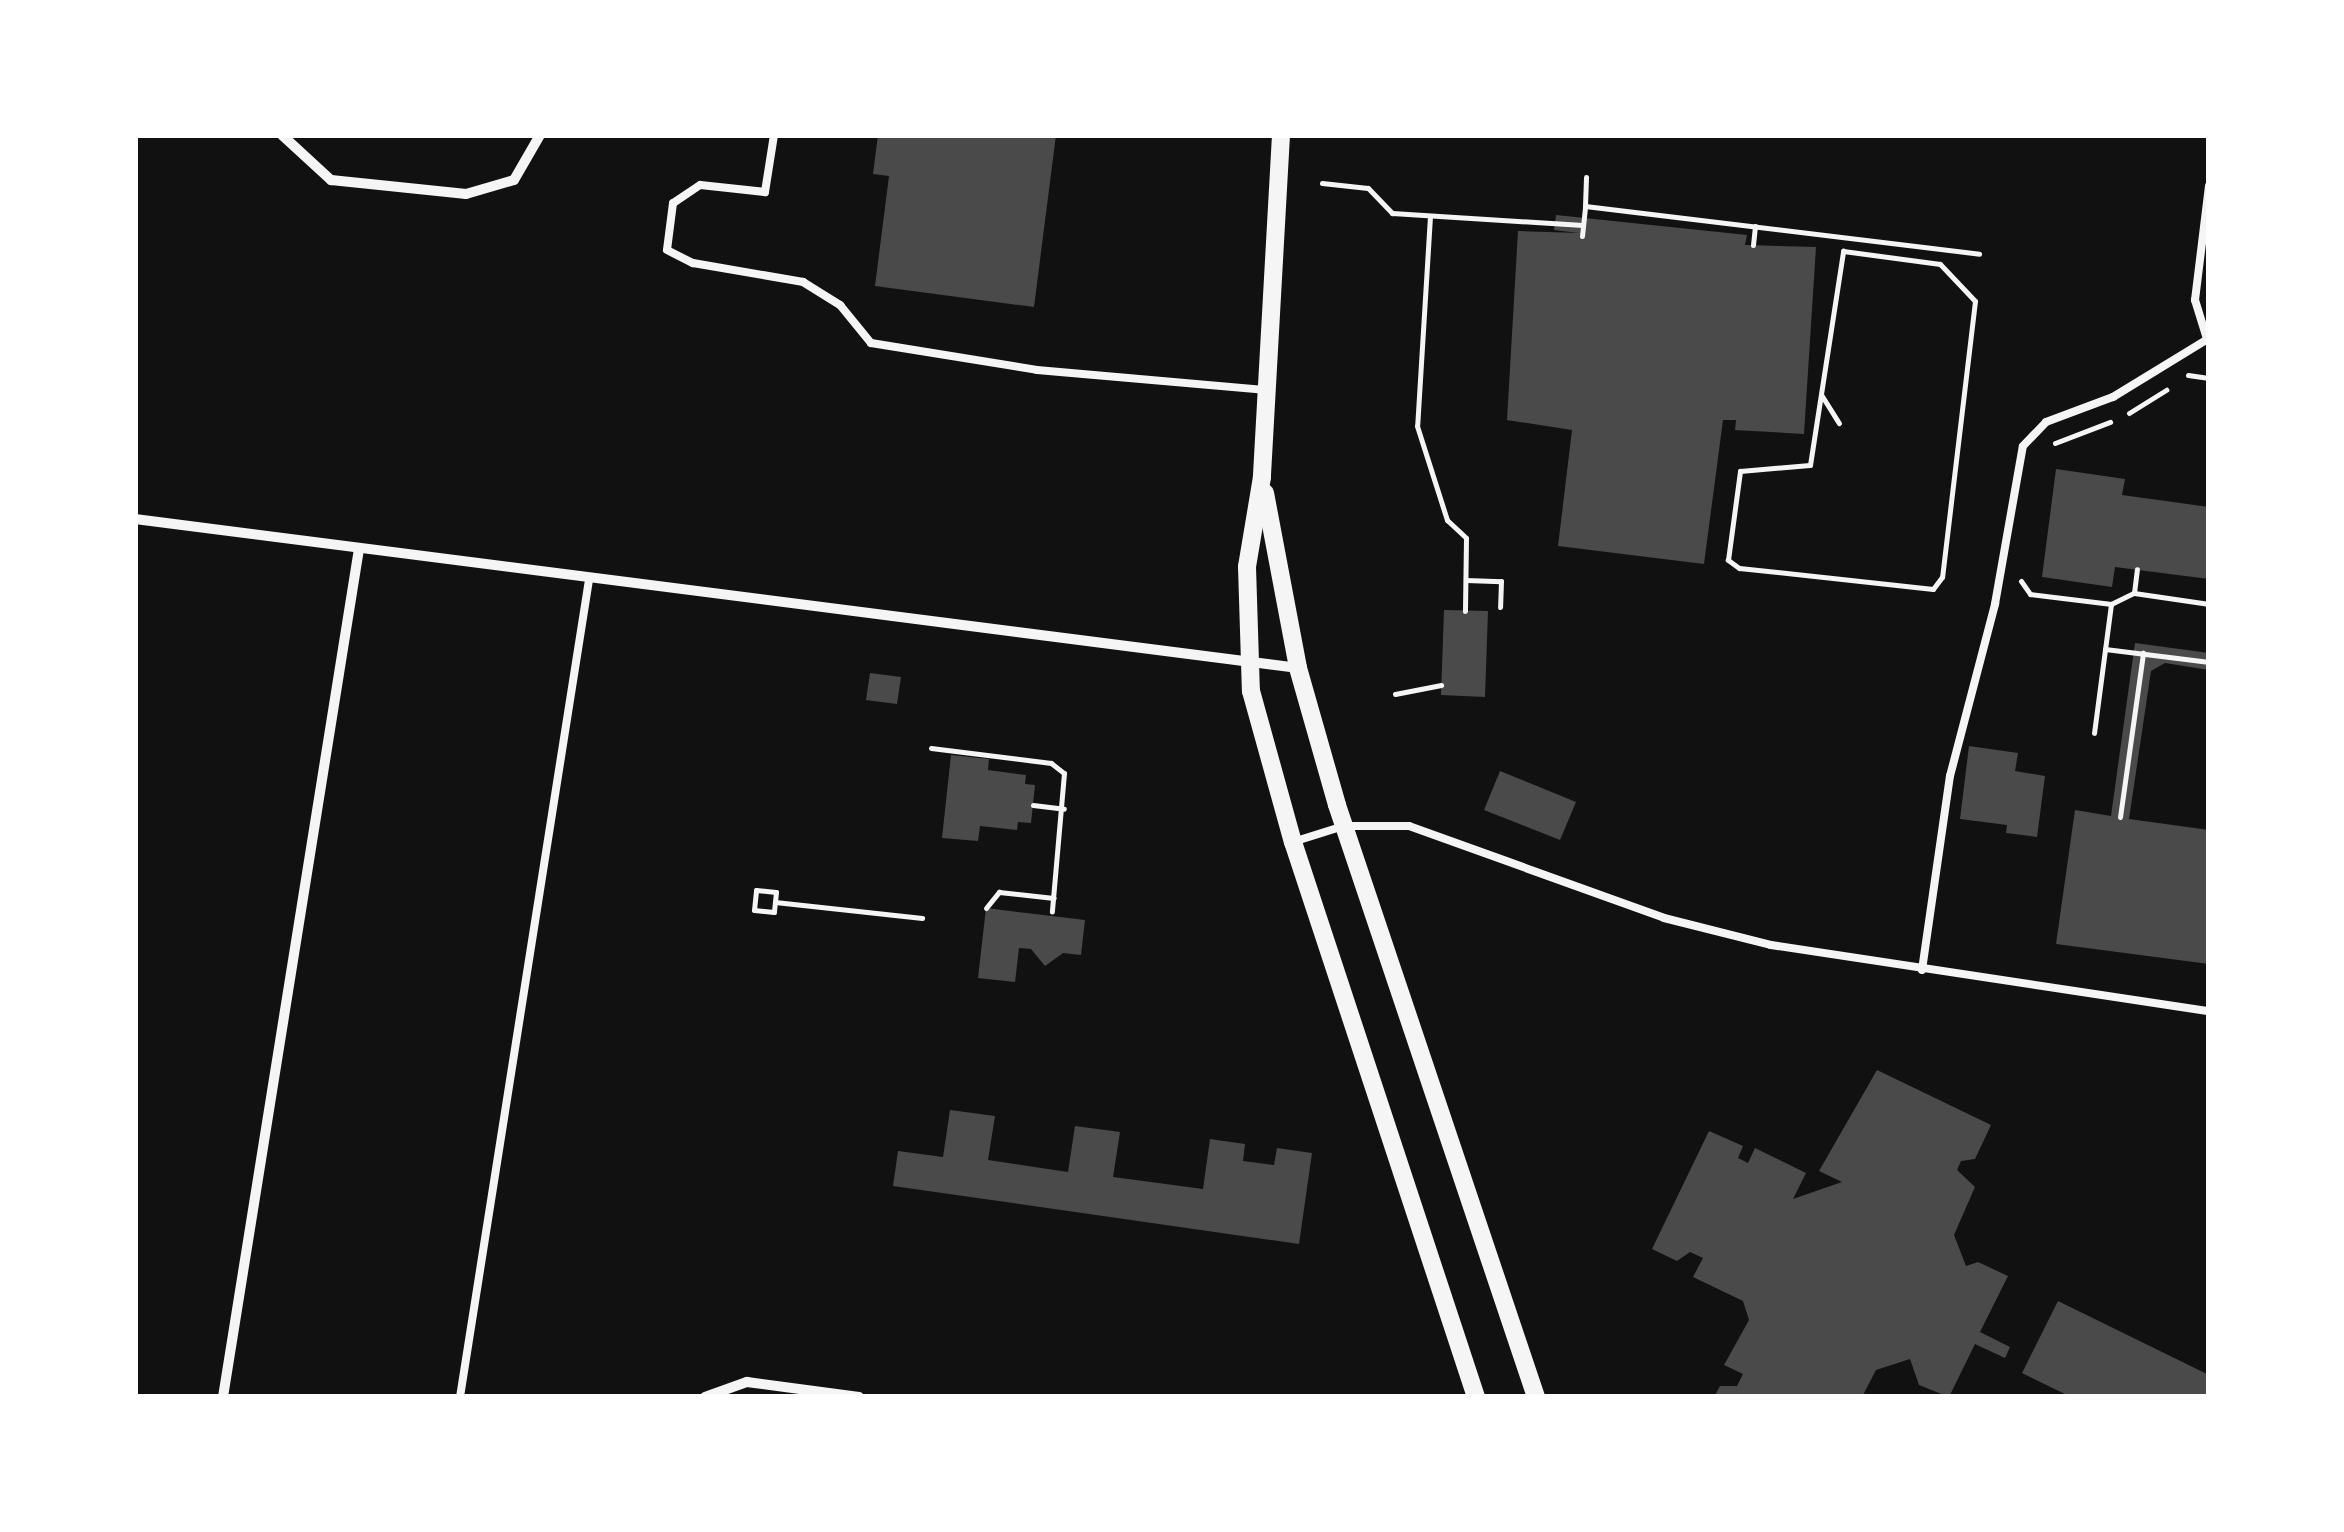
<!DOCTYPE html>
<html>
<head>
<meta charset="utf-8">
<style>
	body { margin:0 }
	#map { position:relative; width:2344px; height:1532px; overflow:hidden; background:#111; font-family:Inter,sans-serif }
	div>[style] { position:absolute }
	.building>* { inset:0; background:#4a4a4a }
	.path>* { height:5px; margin:-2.5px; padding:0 2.5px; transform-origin:2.5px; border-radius:2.5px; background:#f5f5f5 }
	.service>* { height:8px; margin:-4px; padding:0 4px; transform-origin:4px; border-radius:4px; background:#f5f5f5 }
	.minor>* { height:10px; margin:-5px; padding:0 5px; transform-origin:5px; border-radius:5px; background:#f5f5f5 }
	.tertiary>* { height:18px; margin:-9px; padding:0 9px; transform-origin:9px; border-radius:9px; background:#f5f5f5 }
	span { translate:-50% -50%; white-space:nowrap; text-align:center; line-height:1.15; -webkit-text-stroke:10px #fff; paint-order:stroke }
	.frame { position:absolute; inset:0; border:138px solid #fff; pointer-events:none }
</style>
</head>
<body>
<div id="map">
	<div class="building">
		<i style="clip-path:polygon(878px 135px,1056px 135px,1034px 307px,875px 286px,889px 176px,873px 174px)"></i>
		<i style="clip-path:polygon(1556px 215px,1747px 235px,1745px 245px,1816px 247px,1804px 434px,1735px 430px,1736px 420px,1723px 420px,1704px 564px,1558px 546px,1572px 430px,1507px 420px,1518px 231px,1579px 233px,1554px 230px)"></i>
		<i style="clip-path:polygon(2056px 469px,2125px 479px,2122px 495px,2209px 507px,2209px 579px,2115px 567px,2112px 587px,2042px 577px)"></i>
		<i style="clip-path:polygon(1444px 610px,1488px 611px,1485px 697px,1441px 695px)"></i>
		<i style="clip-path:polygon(2135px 643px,2209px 653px,2209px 670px,2165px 663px,2151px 671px,2129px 819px,2209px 830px,2209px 964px,2056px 944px,2075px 810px,2111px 816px)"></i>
		<i style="clip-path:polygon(870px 673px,901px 677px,897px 704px,866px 700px)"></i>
		<i style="clip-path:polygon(1969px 746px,2018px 753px,2015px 771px,2045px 776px,2037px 837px,2006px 833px,2007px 825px,1960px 819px)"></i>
		<i style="clip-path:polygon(951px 755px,989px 759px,988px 770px,1026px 775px,1025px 784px,1035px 785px,1031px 823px,1018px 822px,1017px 830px,980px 826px,978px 841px,942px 838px)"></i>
		<i style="clip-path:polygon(1500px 771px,1576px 802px,1560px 840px,1484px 810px)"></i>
		<i style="clip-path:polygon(986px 908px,1085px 920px,1081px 955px,1063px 953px,1045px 966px,1031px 949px,1019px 948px,1015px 982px,978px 978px)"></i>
		<i style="clip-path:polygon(1877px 1070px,1991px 1125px,1975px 1159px,1961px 1161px,1957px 1170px,1975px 1187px,1954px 1235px,1966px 1266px,1978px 1262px,2008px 1276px,1980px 1332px,2010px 1347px,2005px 1358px,1975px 1344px,1949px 1397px,1919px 1385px,1910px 1359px,1876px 1370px,1862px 1397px,1714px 1397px,1720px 1386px,1737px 1386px,1743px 1374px,1724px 1365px,1749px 1320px,1743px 1301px,1693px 1277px,1703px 1258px,1690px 1252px,1677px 1261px,1652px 1249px,1709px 1131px,1743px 1146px,1738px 1158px,1748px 1163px,1755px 1148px,1806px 1173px,1793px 1199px,1842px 1182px,1819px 1171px)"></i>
		<i style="clip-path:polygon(950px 1110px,995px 1116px,988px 1160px,1068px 1172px,1075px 1126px,1120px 1132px,1113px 1177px,1203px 1189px,1210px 1139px,1245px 1144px,1243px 1161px,1274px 1165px,1277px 1148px,1312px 1153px,1299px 1244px,893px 1186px,898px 1151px,943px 1157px)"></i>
		<i style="clip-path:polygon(2058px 1301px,2209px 1375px,2209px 1397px,2071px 1397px,2022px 1373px)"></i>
	</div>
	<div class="path">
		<i style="left:1322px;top:183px;width:46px;rotate:6.2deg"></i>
		<i style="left:1368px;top:188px;width:35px;rotate:46deg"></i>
		<i style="left:1392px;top:213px;width:191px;rotate:3.6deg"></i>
		<i style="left:1585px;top:206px;width:29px;rotate:-88deg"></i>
		<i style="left:1430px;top:216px;width:210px;rotate:93.5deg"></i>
		<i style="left:1417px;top:426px;width:99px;rotate:72.3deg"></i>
		<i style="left:1447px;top:520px;width:26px;rotate:43deg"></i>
		<i style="left:1466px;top:538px;width:73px;rotate:90.8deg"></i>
		<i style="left:1582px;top:236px;width:30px;rotate:-84deg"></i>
		<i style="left:1585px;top:206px;width:397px;rotate:6.9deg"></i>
		<i style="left:1753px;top:245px;width:19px;rotate:-84deg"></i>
		<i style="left:1843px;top:251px;width:98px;rotate:7.6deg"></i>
		<i style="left:1940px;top:264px;width:51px;rotate:46.6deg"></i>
		<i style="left:1975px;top:301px;width:278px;rotate:96.8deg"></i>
		<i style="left:1942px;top:577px;width:15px;rotate:127deg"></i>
		<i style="left:1933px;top:589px;width:195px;rotate:-173.8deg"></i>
		<i style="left:1739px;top:568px;width:14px;rotate:-144deg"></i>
		<i style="left:1728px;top:560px;width:90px;rotate:-82.3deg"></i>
		<i style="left:1740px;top:471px;width:70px;rotate:-4.9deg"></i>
		<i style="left:1810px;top:465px;width:217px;rotate:-81.2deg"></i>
		<i style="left:2188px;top:375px;width:21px;rotate:8deg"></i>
		<i style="left:1822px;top:396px;width:32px;rotate:58deg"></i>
		<i style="left:2129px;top:413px;width:44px;rotate:-31.9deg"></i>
		<i style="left:2055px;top:443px;width:59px;rotate:-20.9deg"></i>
		<i style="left:1466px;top:580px;width:35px;rotate:2deg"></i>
		<i style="left:1501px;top:581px;width:26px;rotate:92deg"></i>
		<i style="left:2021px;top:581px;width:16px;rotate:55deg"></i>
		<i style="left:2030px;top:594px;width:82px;rotate:7deg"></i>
		<i style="left:2111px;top:604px;width:130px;rotate:97.5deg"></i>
		<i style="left:2134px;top:593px;width:24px;rotate:-83deg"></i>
		<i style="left:2111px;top:604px;width:25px;rotate:-26deg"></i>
		<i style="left:2134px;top:593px;width:76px;rotate:8.3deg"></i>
		<i style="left:2105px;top:649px;width:105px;rotate:7.1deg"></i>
		<i style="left:1395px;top:694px;width:47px;rotate:-11.1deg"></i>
		<i style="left:931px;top:748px;width:121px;rotate:7.1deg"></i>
		<i style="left:1051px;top:763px;width:16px;rotate:38deg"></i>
		<i style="left:1064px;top:773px;width:139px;rotate:95deg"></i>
		<i style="left:1033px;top:805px;width:31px;rotate:7deg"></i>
		<i style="left:2120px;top:817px;width:166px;rotate:-82deg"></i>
		<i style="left:756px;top:890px;width:20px;rotate:6deg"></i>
		<i style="left:776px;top:892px;width:20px;rotate:96deg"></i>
		<i style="left:774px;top:912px;width:20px;rotate:-174deg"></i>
		<i style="left:754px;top:910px;width:20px;rotate:-84deg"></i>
		<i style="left:775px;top:902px;width:148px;rotate:6.2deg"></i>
		<i style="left:986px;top:908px;width:21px;rotate:-51deg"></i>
		<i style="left:999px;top:892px;width:55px;rotate:6.2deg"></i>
	</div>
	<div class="service">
		<i style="left:774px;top:135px;width:58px;rotate:99deg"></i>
		<i style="left:765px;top:192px;width:65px;rotate:-173.9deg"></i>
		<i style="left:700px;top:185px;width:32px;rotate:146deg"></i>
		<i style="left:673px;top:203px;width:47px;rotate:97.3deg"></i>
		<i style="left:667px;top:250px;width:29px;rotate:27deg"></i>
		<i style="left:693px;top:263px;width:112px;rotate:9.8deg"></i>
		<i style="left:803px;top:282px;width:44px;rotate:31.9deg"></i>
		<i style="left:840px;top:305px;width:49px;rotate:50.8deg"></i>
		<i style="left:871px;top:343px;width:168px;rotate:9.2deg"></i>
		<i style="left:1037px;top:370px;width:231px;rotate:5deg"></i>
		<i style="left:2208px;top:342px;width:44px;rotate:-107.2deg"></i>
		<i style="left:2195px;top:300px;width:115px;rotate:-83deg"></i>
		<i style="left:1296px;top:841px;width:50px;rotate:-17.4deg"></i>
		<i style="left:1344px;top:826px;width:65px"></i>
		<i style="left:1409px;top:826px;width:271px;rotate:19.8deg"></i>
		<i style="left:1664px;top:918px;width:110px;rotate:14.2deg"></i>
		<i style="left:1771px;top:945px;width:443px;rotate:8.6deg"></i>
		<i style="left:1922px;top:970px;width:196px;rotate:-81.8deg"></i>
		<i style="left:1950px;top:776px;width:178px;rotate:-75.3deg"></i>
		<i style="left:1995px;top:604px;width:160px;rotate:-80deg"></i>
		<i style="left:2023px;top:446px;width:33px;rotate:-46deg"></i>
		<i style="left:2046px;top:422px;width:72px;rotate:-20.5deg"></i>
		<i style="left:2113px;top:397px;width:109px;rotate:-31.5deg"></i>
		<i style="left:460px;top:1397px;width:827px;rotate:-81.03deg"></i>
	</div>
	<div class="minor">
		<i style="left:282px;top:135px;width:67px;rotate:42.6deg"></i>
		<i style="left:331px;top:180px;width:136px;rotate:5.9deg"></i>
		<i style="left:466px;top:194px;width:50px;rotate:-16.3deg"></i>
		<i style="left:514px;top:180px;width:52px;rotate:-60deg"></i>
		<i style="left:135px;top:519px;width:1173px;rotate:7.3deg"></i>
		<i style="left:223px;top:1397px;width:859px;rotate:-80.89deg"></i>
		<i style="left:705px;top:1397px;width:45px;rotate:-19.7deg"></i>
		<i style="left:747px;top:1382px;width:113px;rotate:7.6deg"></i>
	</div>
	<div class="tertiary">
		<i style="left:1281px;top:135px;width:343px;rotate:93.2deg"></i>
		<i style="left:1262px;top:477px;width:91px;rotate:99.5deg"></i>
		<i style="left:1247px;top:567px;width:124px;rotate:88.2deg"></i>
		<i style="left:1251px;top:691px;width:157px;rotate:74.5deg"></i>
		<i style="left:1293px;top:842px;width:584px;rotate:71.75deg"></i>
		<i style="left:1265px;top:493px;width:178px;rotate:79.3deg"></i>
		<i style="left:1298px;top:668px;width:142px;rotate:74.1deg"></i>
		<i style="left:1337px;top:805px;width:625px;rotate:71.42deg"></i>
	</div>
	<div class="frame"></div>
</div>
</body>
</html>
